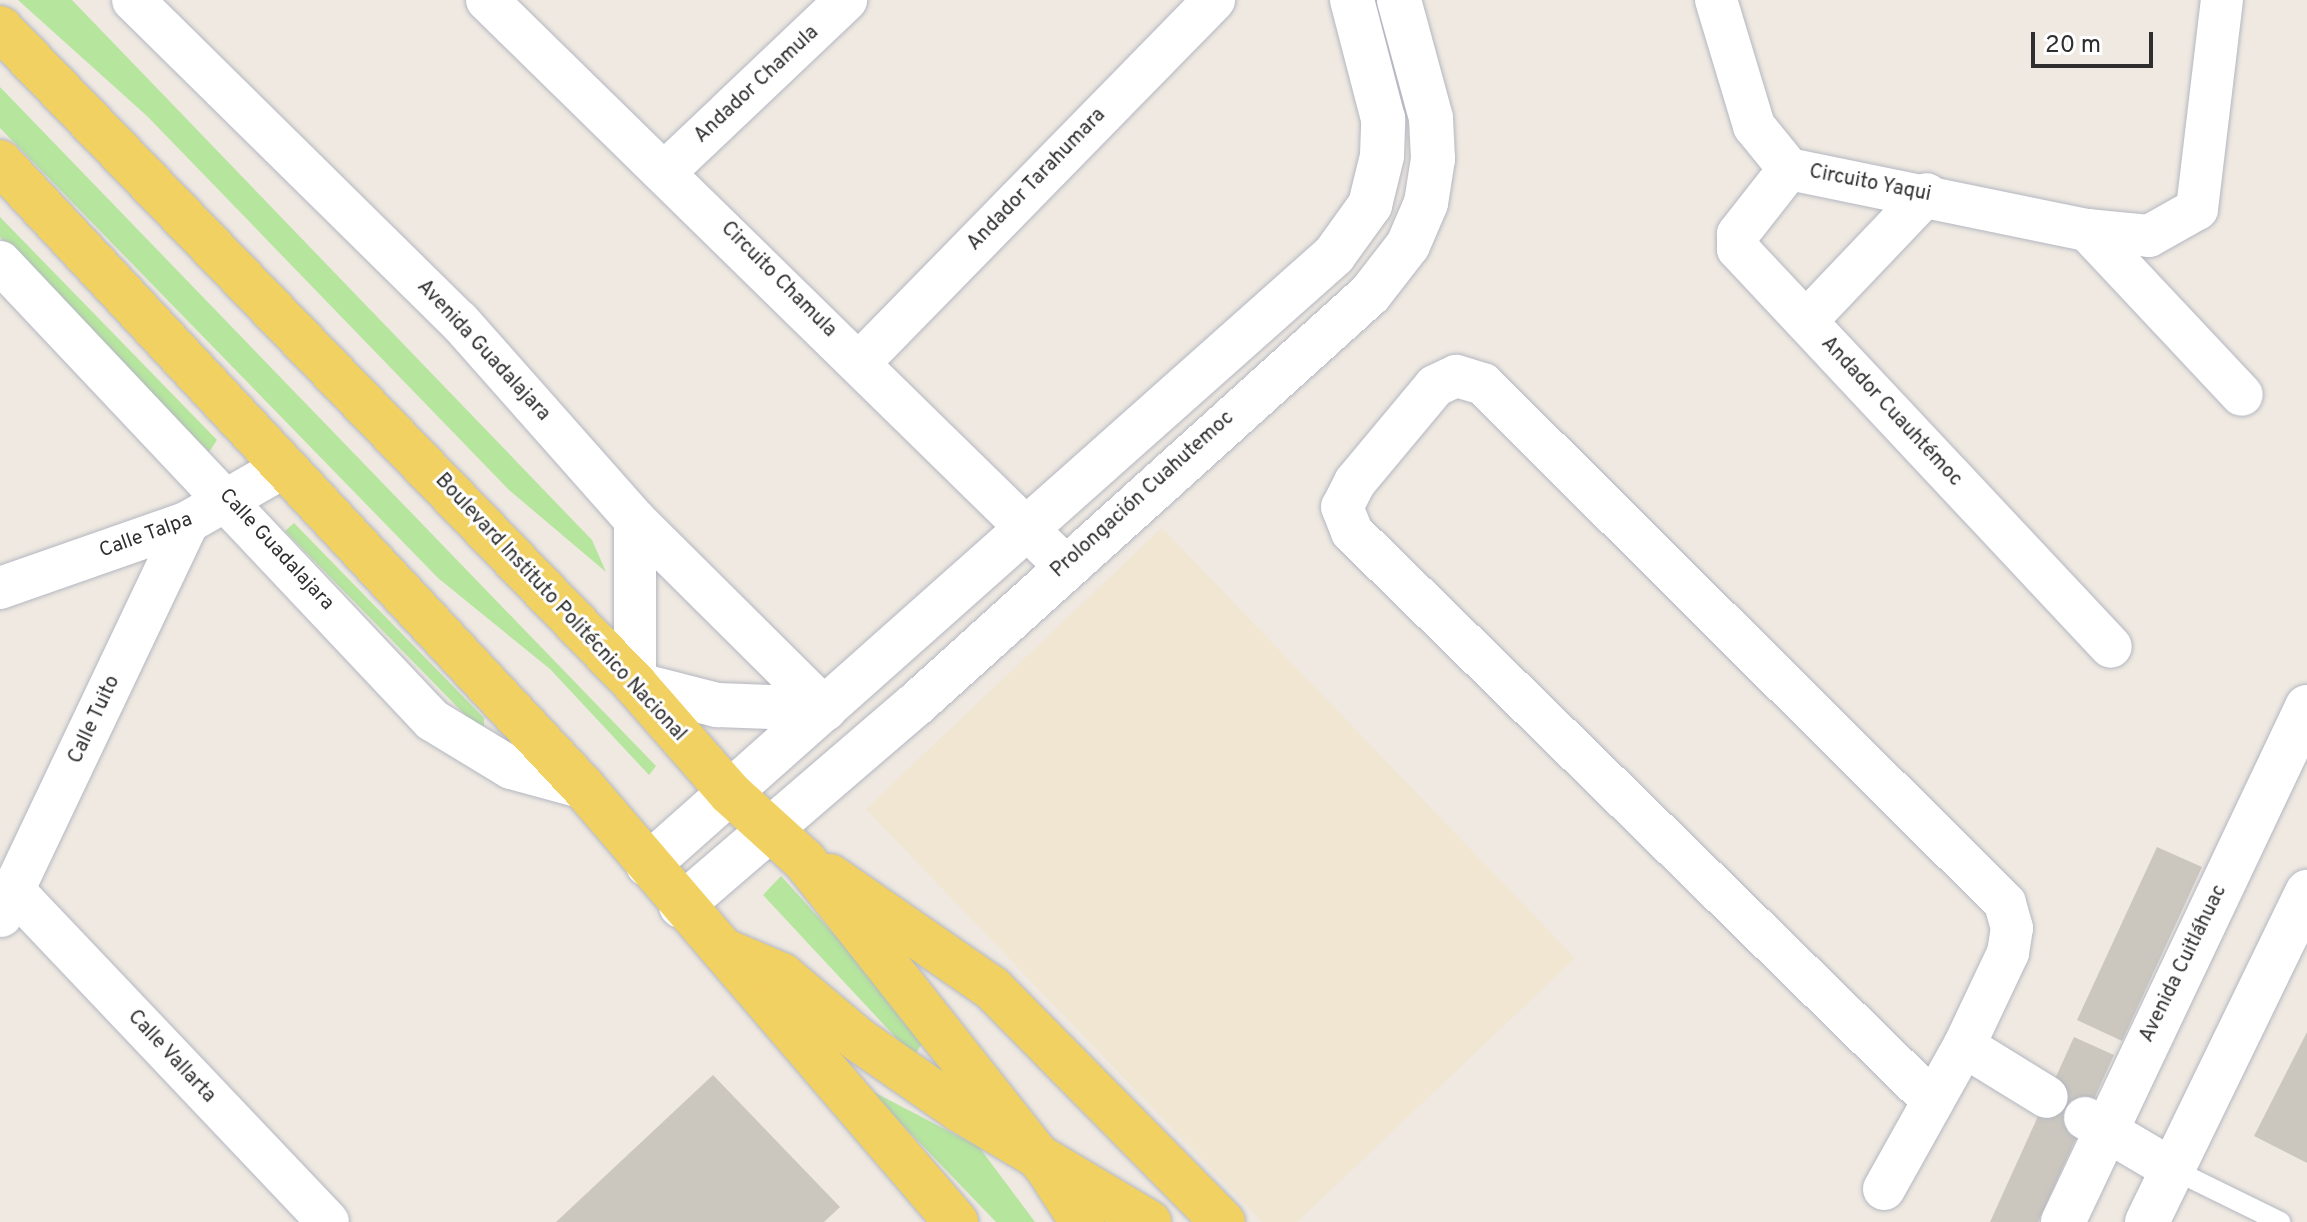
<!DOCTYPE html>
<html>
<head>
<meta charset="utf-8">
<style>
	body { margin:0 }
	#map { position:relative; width:2307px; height:1222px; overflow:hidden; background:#efe9e1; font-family:Overpass,sans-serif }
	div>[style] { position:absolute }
	.education>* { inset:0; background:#f0e6d1 }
	.green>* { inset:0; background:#b6e59e }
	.building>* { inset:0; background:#cbc7bf }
	.roads { filter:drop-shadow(0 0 2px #b4b7c1) drop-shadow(0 0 2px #b4b7c1) }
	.service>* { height:20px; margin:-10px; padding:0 10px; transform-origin:10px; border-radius:10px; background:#fff }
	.minor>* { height:42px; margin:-21px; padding:0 21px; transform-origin:21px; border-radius:21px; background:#fff }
	.tertiary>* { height:44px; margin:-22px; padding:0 22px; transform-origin:22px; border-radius:22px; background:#fff }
	.secondary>* { height:44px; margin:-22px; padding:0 22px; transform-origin:22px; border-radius:22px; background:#fff }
	.primary>* { height:44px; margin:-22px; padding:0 22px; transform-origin:22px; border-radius:22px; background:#f2d163 }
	span { translate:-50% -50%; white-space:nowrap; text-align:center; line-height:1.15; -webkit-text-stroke:6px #fff; paint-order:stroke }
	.street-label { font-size:20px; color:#2e2e2e }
	.scale { position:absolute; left:2031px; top:32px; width:122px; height:36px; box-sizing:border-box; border:4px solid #2e2e2e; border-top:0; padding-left:10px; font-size:24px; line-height:28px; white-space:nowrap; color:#2e2e2e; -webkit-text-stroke:6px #fff; paint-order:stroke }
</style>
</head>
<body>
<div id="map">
	<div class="education">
		<i style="clip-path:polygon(1162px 528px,1575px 958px,1297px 1222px,1262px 1222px,866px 809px)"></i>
	</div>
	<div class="green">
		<i style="clip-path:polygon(18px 0,72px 0,592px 540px,606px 572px,509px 490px,147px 116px)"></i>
		<i style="clip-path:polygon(0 87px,656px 766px,649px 775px,550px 669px,438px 578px,0 128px)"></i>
		<i style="clip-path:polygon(0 217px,217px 440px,209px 452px,0 237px)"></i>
		<i style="clip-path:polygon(294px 523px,484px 718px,484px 726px,478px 728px,285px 531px)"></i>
		<i style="clip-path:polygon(781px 876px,926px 1036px,914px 1057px,763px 895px)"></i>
		<i style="clip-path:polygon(868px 1089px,979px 1147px,1035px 1222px,996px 1222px)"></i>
	</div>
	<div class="building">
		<i style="clip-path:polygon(2157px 847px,2202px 867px,2122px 1041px,2077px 1020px)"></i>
		<i style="clip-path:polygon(2307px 1032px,2307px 1163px,2254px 1136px)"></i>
		<i style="clip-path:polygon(2074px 1037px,2114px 1055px,2038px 1222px,1990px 1222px)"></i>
		<i style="clip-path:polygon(713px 1075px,840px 1207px,824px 1222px,556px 1222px)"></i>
	</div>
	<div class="roads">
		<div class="service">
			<i style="left:2170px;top:1168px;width:123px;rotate:26.1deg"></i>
		</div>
		<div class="minor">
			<i style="left:133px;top:0;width:458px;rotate:44.6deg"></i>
			<i style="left:459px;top:321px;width:266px;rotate:48.5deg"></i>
			<i style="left:635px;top:520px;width:268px;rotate:44.8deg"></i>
			<i style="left:487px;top:0;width:808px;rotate:44.4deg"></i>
			<i style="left:1716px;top:0;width:132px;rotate:73.2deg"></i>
			<i style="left:1754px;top:126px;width:55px;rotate:50.9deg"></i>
			<i style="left:1789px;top:169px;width:304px;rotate:11.6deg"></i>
			<i style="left:2087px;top:230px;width:62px;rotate:5.5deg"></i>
			<i style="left:2149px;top:236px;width:55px;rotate:-29.4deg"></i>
			<i style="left:2197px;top:209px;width:210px;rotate:-83.2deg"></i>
			<i style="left:1789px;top:169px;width:83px;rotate:128.1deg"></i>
			<i style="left:1738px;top:234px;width:15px;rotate:90deg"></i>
			<i style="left:1738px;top:249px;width:545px;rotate:46.86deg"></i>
			<i style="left:667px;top:170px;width:247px;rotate:-43.5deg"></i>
			<i style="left:2087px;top:230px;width:226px;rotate:46.8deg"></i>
			<i style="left:0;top:262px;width:630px;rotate:46.67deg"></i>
			<i style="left:432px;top:720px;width:92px;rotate:31.3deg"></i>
			<i style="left:511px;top:768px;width:76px;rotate:15.3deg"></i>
			<i style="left:1806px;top:321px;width:175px;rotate:-46.4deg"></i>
			<i style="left:861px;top:361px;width:505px;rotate:-45.64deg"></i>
			<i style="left:635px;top:520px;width:164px;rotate:90deg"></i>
			<i style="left:0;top:588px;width:199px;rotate:-19.3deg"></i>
			<i style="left:188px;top:522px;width:111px;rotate:-29.8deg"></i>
			<i style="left:14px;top:891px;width:456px;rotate:46.5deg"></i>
			<i style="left:1px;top:916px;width:436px;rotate:-64.6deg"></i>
			<i style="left:1964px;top:1046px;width:97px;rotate:31.6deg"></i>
			<i style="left:2085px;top:1118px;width:99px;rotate:30.5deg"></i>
			<i style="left:1884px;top:1189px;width:164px;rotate:-60.8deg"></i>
			<i style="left:1964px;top:1046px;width:103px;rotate:-64.7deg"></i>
			<i style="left:2008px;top:953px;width:25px;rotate:-81deg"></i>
			<i style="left:2012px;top:928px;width:26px;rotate:-106deg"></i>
			<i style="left:2005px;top:903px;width:736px;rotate:-135.17deg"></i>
			<i style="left:1483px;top:384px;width:28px;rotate:-163deg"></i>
			<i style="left:1456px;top:376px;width:23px;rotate:155deg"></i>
			<i style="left:1435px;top:386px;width:125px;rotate:129.8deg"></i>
			<i style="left:1355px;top:482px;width:28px;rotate:117deg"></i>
			<i style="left:1342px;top:507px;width:27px;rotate:68deg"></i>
			<i style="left:1352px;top:532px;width:813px;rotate:44.4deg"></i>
		</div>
		<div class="tertiary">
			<i style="left:635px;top:684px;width:85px;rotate:14.4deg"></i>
			<i style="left:717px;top:705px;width:108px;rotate:2.1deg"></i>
			<i style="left:648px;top:865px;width:918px;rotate:-41.64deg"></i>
			<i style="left:1334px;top:255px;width:62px;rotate:-54.2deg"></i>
			<i style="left:1370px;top:205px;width:50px;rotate:-76.2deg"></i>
			<i style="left:1382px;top:156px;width:37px;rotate:-88deg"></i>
			<i style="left:1383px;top:119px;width:123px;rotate:-104.6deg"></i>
			<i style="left:681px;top:906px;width:308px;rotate:-40.7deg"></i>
			<i style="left:915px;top:705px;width:613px;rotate:-42.09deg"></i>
			<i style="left:1370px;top:294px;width:62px;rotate:-52.2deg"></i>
			<i style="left:1408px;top:245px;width:46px;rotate:-66.8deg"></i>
			<i style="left:1426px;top:203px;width:45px;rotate:-81deg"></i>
			<i style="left:1433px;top:159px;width:41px;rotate:-92.8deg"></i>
			<i style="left:1431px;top:118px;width:122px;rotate:-105.2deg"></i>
		</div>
		<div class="secondary">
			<i style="left:2063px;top:1222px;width:570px;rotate:-64.65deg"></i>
			<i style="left:2147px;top:1222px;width:367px;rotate:-64.1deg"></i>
		</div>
		<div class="primary">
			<i style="left:0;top:28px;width:913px;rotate:45.93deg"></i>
			<i style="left:635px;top:684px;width:145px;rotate:48.9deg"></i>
			<i style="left:730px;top:793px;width:100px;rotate:42.2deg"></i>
			<i style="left:804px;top:860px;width:390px;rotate:51.7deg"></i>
			<i style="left:1046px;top:1166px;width:67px;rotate:57.3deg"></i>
			<i style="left:0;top:162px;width:856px;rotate:46.99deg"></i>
			<i style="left:584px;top:788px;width:572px;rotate:49.4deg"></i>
			<i style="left:830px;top:876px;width:197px;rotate:34.7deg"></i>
			<i style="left:992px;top:988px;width:329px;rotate:45.4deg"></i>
			<i style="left:723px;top:950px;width:64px;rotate:23deg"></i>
			<i style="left:782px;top:975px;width:101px;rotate:40.2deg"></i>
			<i style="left:859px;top:1040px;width:123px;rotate:34.7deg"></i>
			<i style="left:960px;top:1110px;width:220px;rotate:30.7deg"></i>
		</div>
	</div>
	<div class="street-label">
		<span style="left:757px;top:85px;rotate:-43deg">Andador Chamula</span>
		<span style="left:1037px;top:180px;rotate:-46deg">Andador Tarahumara</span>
		<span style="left:1870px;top:184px;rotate:11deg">Circuito Yaqui</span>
		<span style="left:778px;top:280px;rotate:45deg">Circuito Chamula</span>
		<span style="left:483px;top:351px;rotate:47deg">Avenida Guadalajara</span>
		<span style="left:1891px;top:412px;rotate:47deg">Andador Cuauhtémoc</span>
		<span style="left:1143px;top:495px;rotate:-42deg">Prolongación Cuahutemoc</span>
		<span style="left:146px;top:536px;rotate:-20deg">Calle Talpa</span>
		<span style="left:276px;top:550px;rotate:47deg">Calle Guadalajara</span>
		<span style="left:560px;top:608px;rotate:47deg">Boulevard Instituto Politécnico Nacional</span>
		<span style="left:95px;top:720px;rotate:-65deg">Calle Tuito</span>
		<span style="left:2184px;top:964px;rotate:-64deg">Avenida Cuitláhuac</span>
		<span style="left:171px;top:1057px;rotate:47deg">Calle Vallarta</span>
	</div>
	<div class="scale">20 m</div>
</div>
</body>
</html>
